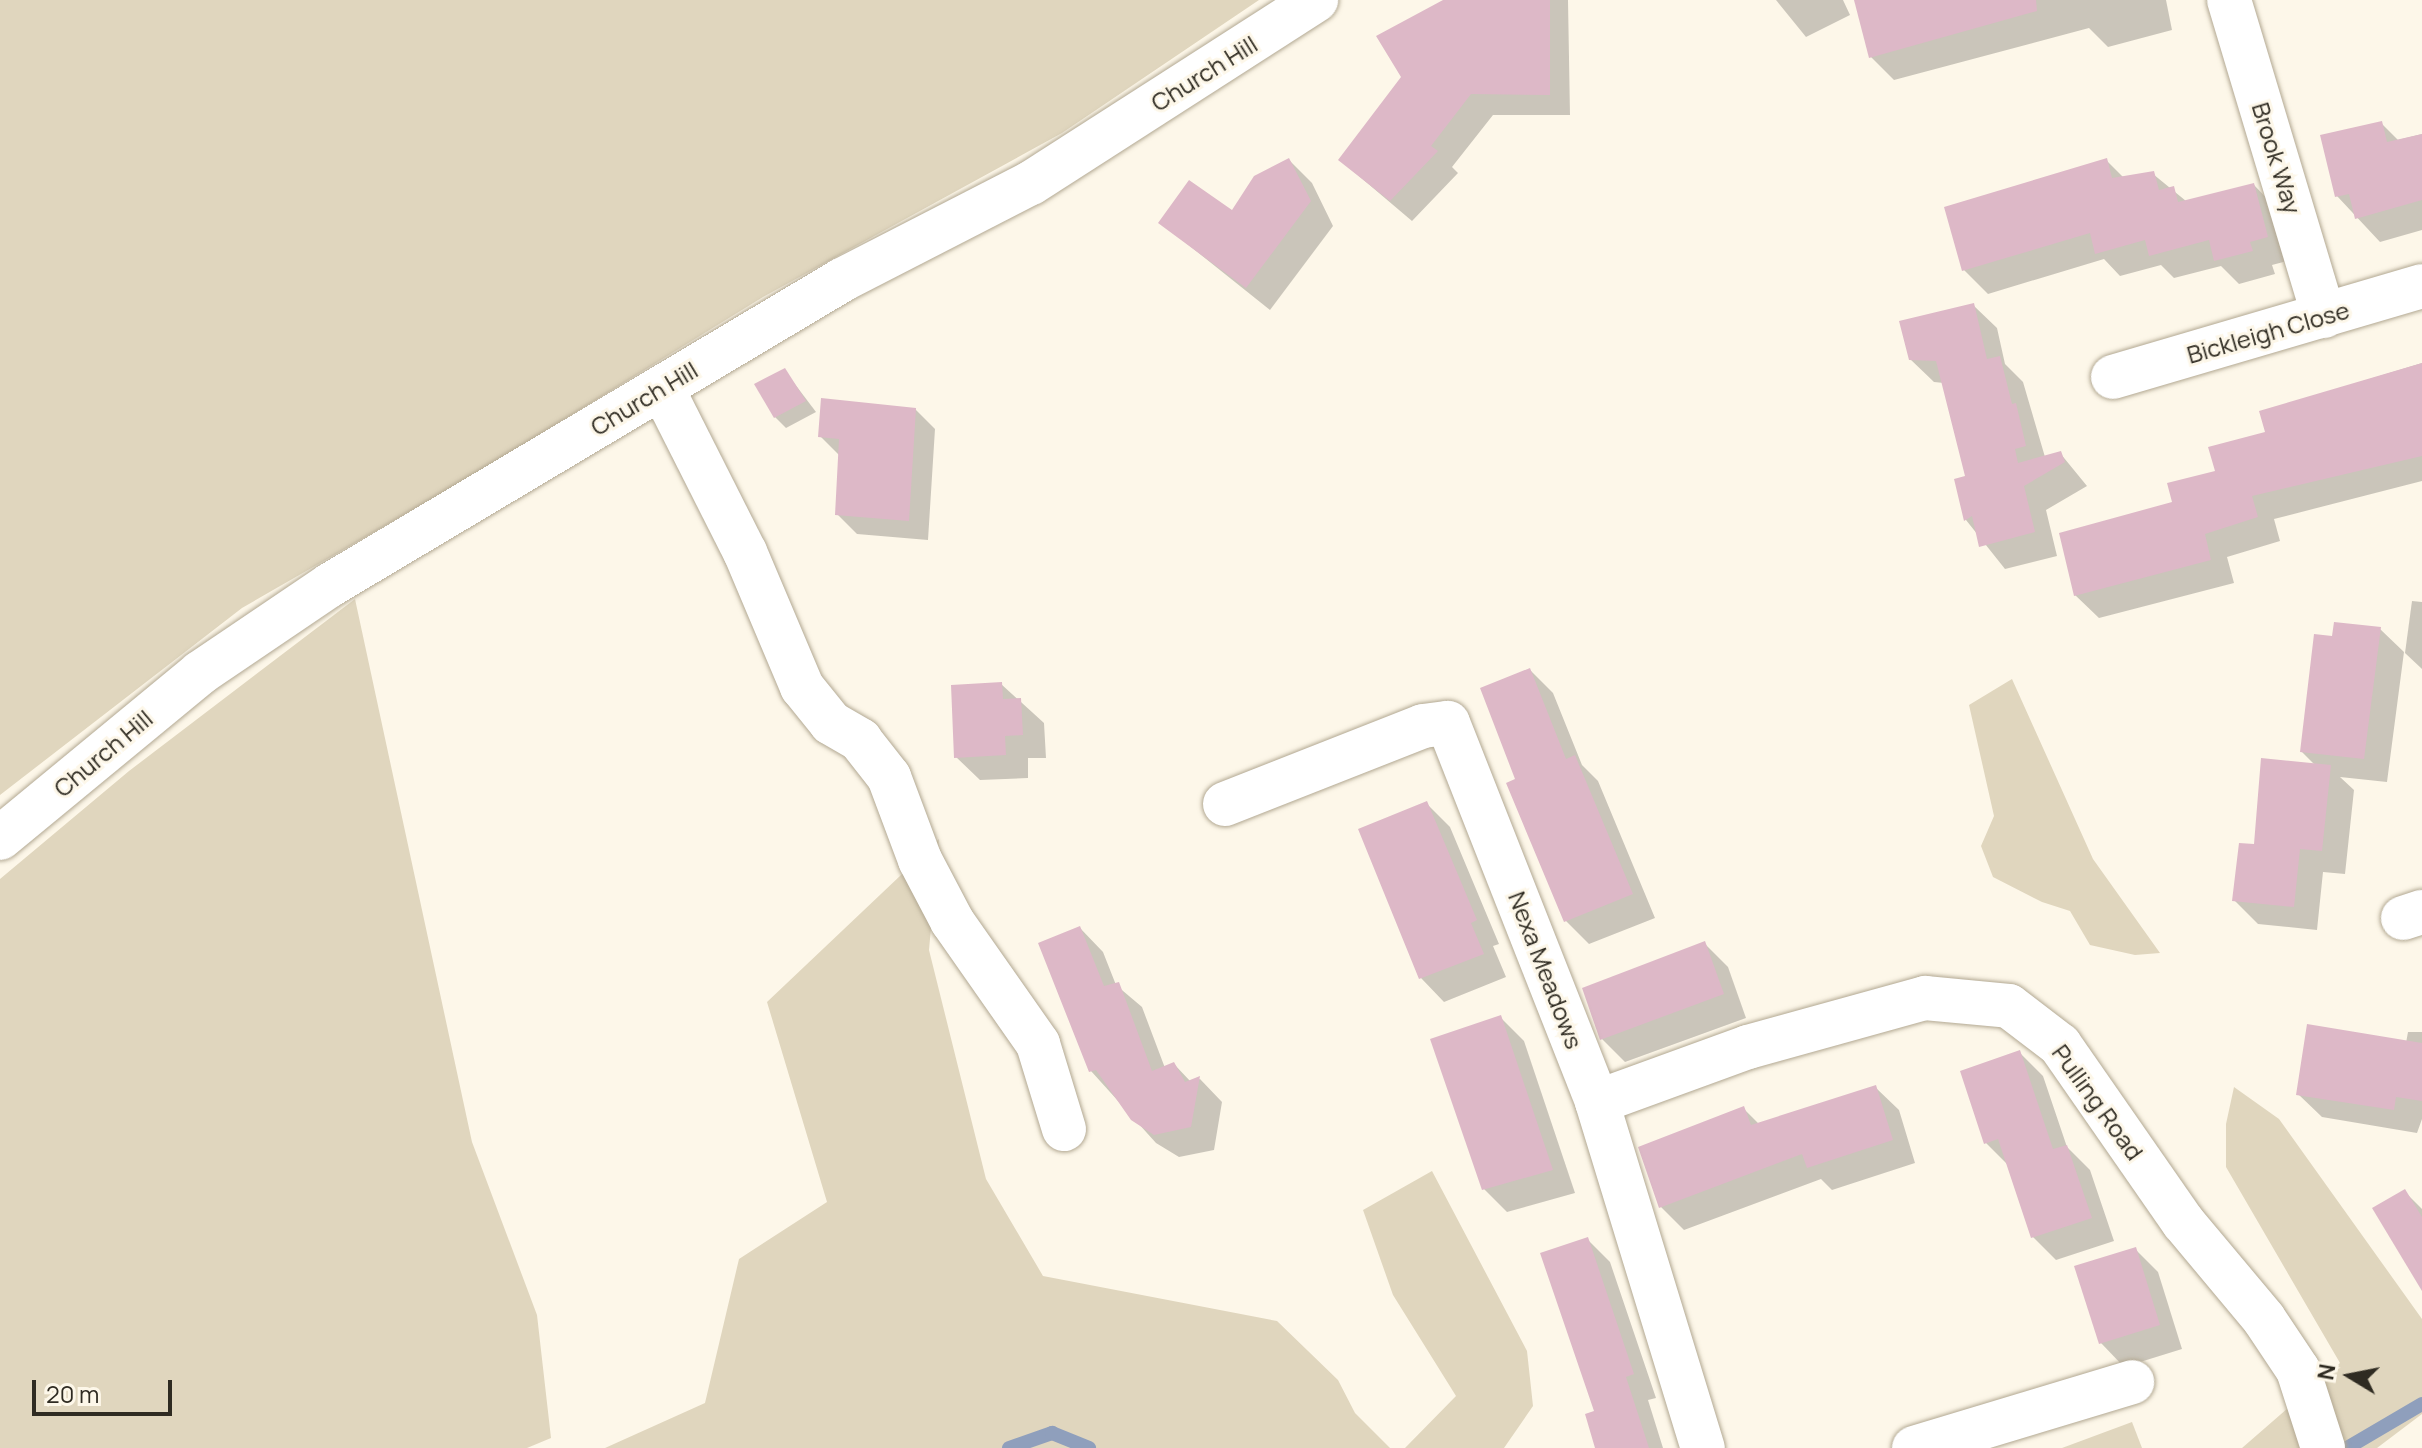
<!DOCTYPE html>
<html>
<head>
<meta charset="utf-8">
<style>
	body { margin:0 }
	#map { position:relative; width:2422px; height:1448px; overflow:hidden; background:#fdf7e9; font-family:Manrope,sans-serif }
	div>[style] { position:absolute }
	.green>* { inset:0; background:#e0d6be }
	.shadow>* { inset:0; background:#0003 }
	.stream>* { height:14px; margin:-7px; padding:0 7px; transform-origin:7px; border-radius:7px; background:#8f9fbc }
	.building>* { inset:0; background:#ddb8c7 }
	.roads { filter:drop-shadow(0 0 2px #b2a892) drop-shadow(0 0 2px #b2a892) }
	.minor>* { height:44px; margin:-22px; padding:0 22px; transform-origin:22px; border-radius:22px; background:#fff }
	span { translate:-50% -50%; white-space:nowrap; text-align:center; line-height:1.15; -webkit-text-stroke:6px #fdf7e9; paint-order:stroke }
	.street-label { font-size:24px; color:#2f2b22 }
	.north { position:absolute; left:2310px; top:1336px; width:80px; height:80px; -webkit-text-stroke:6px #fdf7e9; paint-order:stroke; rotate:280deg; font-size:22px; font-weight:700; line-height:32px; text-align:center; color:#2f2b22 }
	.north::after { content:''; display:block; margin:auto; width:28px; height:36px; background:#2f2b22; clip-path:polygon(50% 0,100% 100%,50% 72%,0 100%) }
	.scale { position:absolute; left:32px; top:1380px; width:140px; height:36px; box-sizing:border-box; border:4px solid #2f2b22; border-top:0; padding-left:10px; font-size:24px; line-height:28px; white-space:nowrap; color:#2f2b22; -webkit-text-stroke:6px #fdf7e9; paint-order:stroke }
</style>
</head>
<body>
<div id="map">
	<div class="green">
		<i style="clip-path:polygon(0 0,1259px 0,1062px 133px,763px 297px,482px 470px,242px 608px,0 795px)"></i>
		<i style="clip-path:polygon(355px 599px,472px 1142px,537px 1315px,551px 1438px,527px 1448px,0 1448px,0 879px,129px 771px)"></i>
		<i style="clip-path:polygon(2012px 679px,2093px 859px,2160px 953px,2135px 955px,2090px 945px,2070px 911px,2042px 902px,1993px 877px,1981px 846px,1994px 816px,1969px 705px)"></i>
		<i style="clip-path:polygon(939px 839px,929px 950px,986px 1179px,1043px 1276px,1277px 1321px,1338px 1380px,1355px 1413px,1390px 1448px,605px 1448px,705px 1403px,739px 1259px,827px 1202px,767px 1002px)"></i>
		<i style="clip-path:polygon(2234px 1087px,2279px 1119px,2422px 1319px,2422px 1414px,2377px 1448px,2242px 1448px,2340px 1363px,2226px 1167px,2226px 1124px)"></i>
		<i style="clip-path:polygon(1432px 1171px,1527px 1351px,1533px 1406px,1504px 1448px,1405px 1448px,1456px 1396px,1393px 1295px,1363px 1210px)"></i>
		<i style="clip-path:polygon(2132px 1422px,2142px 1448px,2062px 1448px)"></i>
	</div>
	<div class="shadow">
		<i style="clip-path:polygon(1448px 0,1568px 0,1570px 115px,1493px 115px,1452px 167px,1458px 173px,1412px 221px,1340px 160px,1404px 77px,1378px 37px)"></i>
		<i style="clip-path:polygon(1776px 0,1843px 0,1850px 15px,1806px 37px)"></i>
		<i style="clip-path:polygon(1856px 0,2166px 0,2172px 30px,2108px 47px,2089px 28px,1894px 80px,1871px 57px)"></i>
		<i style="clip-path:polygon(2381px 123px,2398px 140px,2422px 134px,2422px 230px,2380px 242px,2337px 196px)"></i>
		<i style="clip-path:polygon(1289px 160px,1312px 183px,1333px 226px,1270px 310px,1161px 223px,1232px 213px)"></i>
		<i style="clip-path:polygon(2106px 160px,2124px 178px,2153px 174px,2186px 201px,2254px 185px,2277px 209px,2291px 260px,2272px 265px,2275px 274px,2239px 284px,2221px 266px,2174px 278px,2161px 265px,2120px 276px,2104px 259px,1988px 294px,1964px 270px,1947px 208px)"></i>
		<i style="clip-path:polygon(1973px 305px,1997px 328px,2005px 364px,2023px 382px,2045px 457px,2060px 453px,2087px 486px,2046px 510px,2057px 556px,2005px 569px,1966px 520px,1956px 481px,1968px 478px,1944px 383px,1934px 382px,1910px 359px)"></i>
		<i style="clip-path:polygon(2422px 363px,2422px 481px,2274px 519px,2280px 541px,2227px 557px,2234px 583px,2099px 618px,2075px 595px,2174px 504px,2267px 433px,2262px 412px)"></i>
		<i style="clip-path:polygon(785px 371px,816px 412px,786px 428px,775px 417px)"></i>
		<i style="clip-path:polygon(915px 409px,935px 429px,928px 540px,857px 534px,837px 514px,840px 456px,820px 436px)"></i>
		<i style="clip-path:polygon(2412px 601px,2422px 602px,2422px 669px,2405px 653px)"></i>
		<i style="clip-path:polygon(2380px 629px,2404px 652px,2387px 782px,2340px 777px,2354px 790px,2345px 874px,2323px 872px,2317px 930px,2258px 924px,2234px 900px,2256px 847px,2315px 765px,2302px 752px,2334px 638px)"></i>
		<i style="clip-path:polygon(1530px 670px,1553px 693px,1582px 765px,1598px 781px,1655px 918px,1589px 944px,1566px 921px,1517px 780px)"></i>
		<i style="clip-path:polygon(1001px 684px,1044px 723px,1046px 758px,1028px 758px,1028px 778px,980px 780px,956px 757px)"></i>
		<i style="clip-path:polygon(1426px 803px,1450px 827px,1499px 944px,1493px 946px,1506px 977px,1444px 1002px,1421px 978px,1360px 830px)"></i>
		<i style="clip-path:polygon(1080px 928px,1103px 952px,1116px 985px,1142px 1007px,1165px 1068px,1174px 1064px,1191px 1082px,1200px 1079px,1222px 1102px,1214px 1150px,1179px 1157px,1156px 1143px,1091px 1071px)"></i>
		<i style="clip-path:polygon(1705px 944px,1728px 967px,1746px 1018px,1625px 1062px,1602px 1039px)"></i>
		<i style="clip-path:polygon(1500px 1017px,1524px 1041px,1575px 1193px,1507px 1212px,1484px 1189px)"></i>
		<i style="clip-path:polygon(2408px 1032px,2422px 1032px,2422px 1119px,2417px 1133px,2322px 1117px,2298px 1094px,2406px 1043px)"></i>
		<i style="clip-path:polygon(2020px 1053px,2043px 1076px,2067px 1147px,2090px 1170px,2114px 1241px,2056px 1260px,2033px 1237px,2009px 1166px,1986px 1143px)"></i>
		<i style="clip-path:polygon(1875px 1087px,1899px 1110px,1915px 1163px,1832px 1190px,1821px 1179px,1684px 1230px,1661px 1207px,1744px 1109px,1759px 1124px)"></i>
		<i style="clip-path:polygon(2404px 1191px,2422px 1209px,2422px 1287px)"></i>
		<i style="clip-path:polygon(1587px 1239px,1610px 1262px,1656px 1398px,1648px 1400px,1663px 1448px,1598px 1448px)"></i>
		<i style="clip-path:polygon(2135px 1249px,2158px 1272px,2182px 1349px,2124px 1367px,2101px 1343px)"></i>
	</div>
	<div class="stream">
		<i style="left:1009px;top:1448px;width:46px;rotate:-19.2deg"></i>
		<i style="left:1052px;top:1433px;width:40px;rotate:22deg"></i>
		<i style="left:2347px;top:1448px;width:87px;rotate:-30.4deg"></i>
	</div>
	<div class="building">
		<i style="clip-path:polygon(1443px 0,1550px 0,1550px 95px,1471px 94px,1431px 146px,1438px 151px,1390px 201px,1338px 160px,1401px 77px,1376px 36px)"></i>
		<i style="clip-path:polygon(1854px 0,2036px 0,2037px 11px,1869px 58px)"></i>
		<i style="clip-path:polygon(2382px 121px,2387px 142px,2422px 134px,2422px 200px,2355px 219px,2349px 194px,2335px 197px,2320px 135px)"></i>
		<i style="clip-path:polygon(1289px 158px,1311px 201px,1246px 288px,1158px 223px,1189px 180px,1232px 210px,1254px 176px)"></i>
		<i style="clip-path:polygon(2107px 158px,2112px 178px,2154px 171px,2159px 190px,2174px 186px,2178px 202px,2254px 183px,2268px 237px,2250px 242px,2253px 251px,2214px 261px,2209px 240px,2149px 256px,2145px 240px,2095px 254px,2090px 233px,1962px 271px,1944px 207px)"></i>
		<i style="clip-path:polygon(1974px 303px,1987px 359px,2000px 356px,2012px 404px,2016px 403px,2026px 446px,2015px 449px,2018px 463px,2061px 451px,2065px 462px,2024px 486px,2035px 532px,1979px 547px,1972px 516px,1964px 521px,1954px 479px,1965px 476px,1936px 361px,1909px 360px,1899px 321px)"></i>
		<i style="clip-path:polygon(2422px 363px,2422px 456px,2252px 496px,2258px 517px,2205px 534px,2211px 560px,2074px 596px,2059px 533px,2172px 502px,2167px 483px,2215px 471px,2208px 447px,2265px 432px,2259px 411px)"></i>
		<i style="clip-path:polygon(785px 368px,806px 401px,774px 418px,754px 384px)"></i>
		<i style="clip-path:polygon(821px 398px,916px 408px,909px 521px,835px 515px,839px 439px,818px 437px)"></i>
		<i style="clip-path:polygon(2334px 622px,2381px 627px,2364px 759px,2300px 752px,2314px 634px,2332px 636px)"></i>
		<i style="clip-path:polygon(1530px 668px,1566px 759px,1575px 755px,1633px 894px,1564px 922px,1506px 783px,1515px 779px,1480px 688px)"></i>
		<i style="clip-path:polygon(1002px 682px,1003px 699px,1021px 698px,1023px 735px,1005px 736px,1006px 755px,954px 758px,951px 685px)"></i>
		<i style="clip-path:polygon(2261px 758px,2331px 765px,2322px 851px,2300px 849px,2294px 907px,2232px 901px,2239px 843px,2254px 844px)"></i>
		<i style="clip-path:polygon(1427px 801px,1477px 920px,1471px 923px,1484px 954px,1419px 979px,1358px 829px)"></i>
		<i style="clip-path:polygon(1080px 926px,1104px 986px,1119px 982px,1152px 1071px,1174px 1062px,1185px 1082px,1200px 1076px,1191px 1127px,1154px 1135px,1131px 1120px,1096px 1070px,1089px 1072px,1038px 943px)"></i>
		<i style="clip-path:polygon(1705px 941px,1724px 994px,1600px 1040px,1582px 988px)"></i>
		<i style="clip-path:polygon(1501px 1015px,1553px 1170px,1482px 1190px,1430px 1039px)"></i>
		<i style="clip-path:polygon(2307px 1024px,2422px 1043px,2422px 1101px,2396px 1097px,2394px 1110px,2296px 1095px)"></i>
		<i style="clip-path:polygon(2020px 1050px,2053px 1149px,2067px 1145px,2092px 1218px,2031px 1238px,1998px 1139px,1984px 1144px,1960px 1071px)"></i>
		<i style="clip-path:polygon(1876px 1085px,1893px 1140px,1807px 1168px,1802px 1154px,1659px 1208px,1638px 1147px,1744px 1106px,1751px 1125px)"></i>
		<i style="clip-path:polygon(2405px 1189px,2422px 1217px,2422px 1291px,2372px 1208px)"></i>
		<i style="clip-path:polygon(1588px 1237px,1634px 1374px,1626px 1377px,1649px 1448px,1595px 1448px,1585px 1414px,1594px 1411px,1540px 1253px)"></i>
		<i style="clip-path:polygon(2136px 1247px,2160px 1325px,2099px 1344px,2074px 1266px)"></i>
	</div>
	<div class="roads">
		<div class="minor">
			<i style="left:2229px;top:0;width:330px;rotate:73.3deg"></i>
			<i style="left:2113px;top:377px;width:322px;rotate:-16.4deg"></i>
			<i style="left:662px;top:388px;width:184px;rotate:63.2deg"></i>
			<i style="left:745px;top:552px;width:147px;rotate:67.1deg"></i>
			<i style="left:802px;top:687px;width:46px;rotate:51.1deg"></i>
			<i style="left:831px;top:723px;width:34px;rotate:30deg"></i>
			<i style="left:860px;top:740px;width:47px;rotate:51.9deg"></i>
			<i style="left:889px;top:777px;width:89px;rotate:69.5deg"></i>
			<i style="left:920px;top:860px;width:69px;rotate:62.3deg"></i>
			<i style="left:952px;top:921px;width:150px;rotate:55deg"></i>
			<i style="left:1038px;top:1044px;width:89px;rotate:73deg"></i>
			<i style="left:1225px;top:804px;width:213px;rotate:-21.5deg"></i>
			<i style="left:1423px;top:726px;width:25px;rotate:-7deg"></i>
			<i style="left:1448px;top:723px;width:407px;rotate:68.5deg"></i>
			<i style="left:1597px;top:1102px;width:362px;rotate:73deg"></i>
			<i style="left:0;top:838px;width:259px;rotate:-39.5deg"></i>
			<i style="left:200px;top:673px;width:157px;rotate:-34.1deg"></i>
			<i style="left:330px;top:585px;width:596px;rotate:-30.78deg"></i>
			<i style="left:842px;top:280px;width:212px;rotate:-27.2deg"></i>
			<i style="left:1031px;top:183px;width:339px;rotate:-32.7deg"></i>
			<i style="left:2403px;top:918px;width:20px;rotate:-18deg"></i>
			<i style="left:1597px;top:1102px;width:161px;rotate:-20deg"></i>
			<i style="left:1748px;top:1047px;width:184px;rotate:-15.5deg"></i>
			<i style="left:1925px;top:998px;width:84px;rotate:5.4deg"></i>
			<i style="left:2009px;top:1006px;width:64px;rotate:37.4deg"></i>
			<i style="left:2060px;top:1045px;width:216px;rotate:55.2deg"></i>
			<i style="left:2183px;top:1222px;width:126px;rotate:50.1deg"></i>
			<i style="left:2264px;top:1319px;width:61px;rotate:56.3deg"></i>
			<i style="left:2298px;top:1370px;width:82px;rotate:72.2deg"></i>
			<i style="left:1914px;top:1448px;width:228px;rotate:-16.8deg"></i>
		</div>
	</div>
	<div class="street-label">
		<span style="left:1204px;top:73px;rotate:-32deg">Church Hill</span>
		<span style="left:2277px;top:158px;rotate:73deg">Brook Way</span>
		<span style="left:2268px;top:332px;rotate:-16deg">Bickleigh Close</span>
		<span style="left:644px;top:398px;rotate:-31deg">Church Hill</span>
		<span style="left:103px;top:753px;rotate:-40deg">Church Hill</span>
		<span style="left:1546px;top:970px;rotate:69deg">Nexa Meadows</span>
		<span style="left:2098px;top:1102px;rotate:54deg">Pulling Road</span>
	</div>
	<div class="north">N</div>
	<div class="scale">20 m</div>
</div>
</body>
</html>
